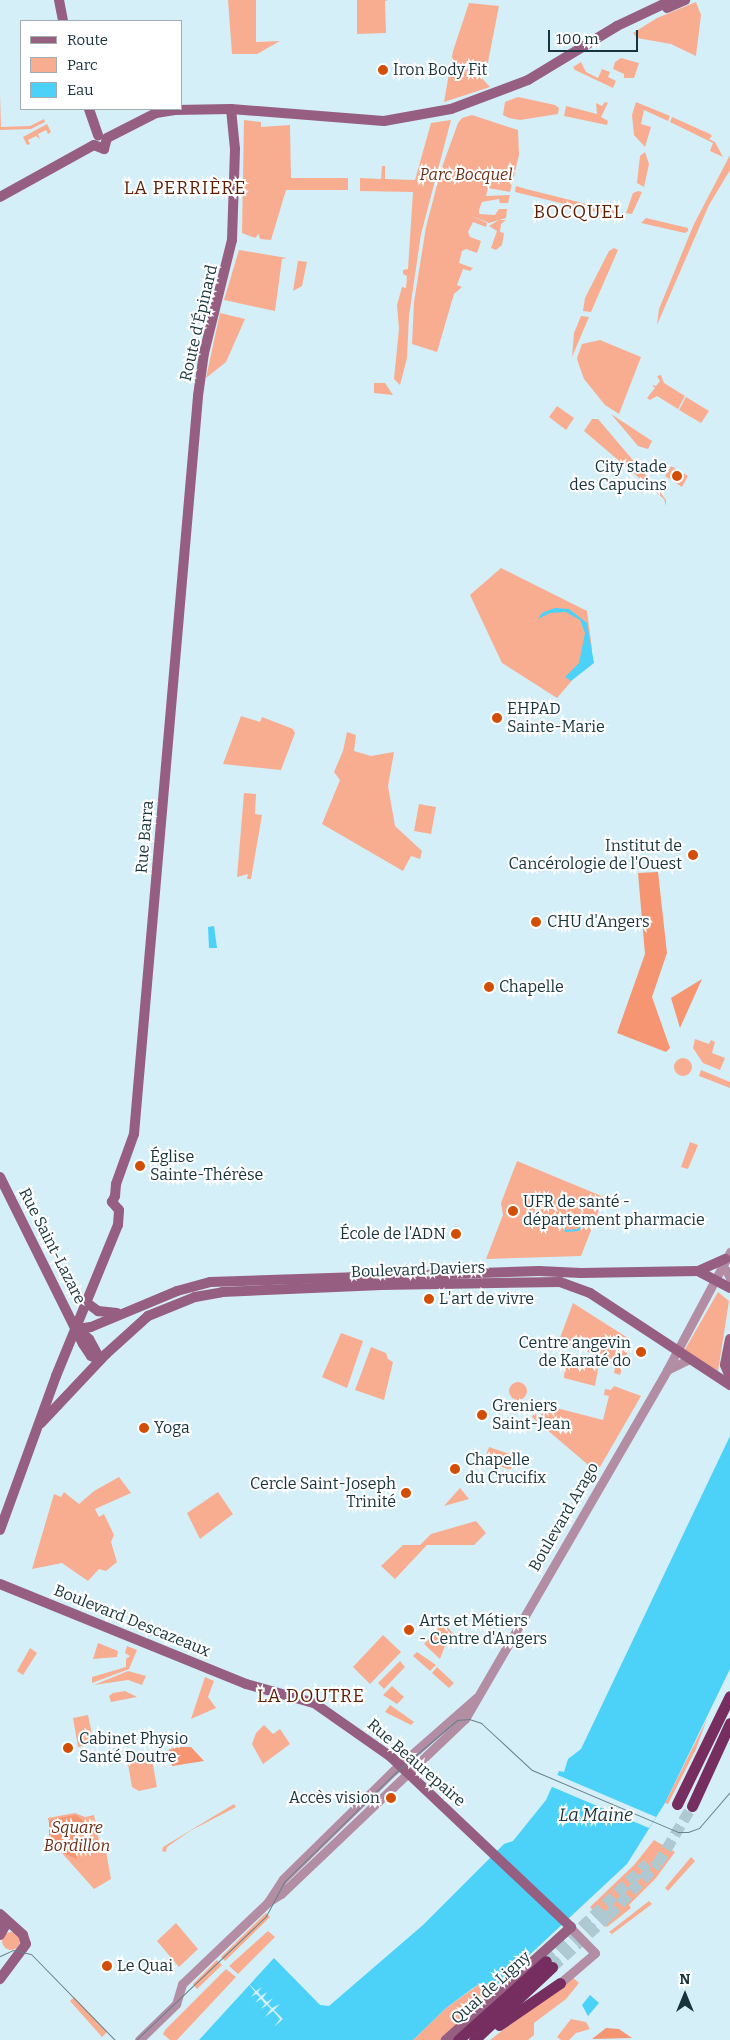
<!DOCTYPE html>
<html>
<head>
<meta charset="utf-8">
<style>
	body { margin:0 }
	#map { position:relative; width:730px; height:2040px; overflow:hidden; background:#d5eff8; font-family:Bitter,serif }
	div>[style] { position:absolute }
	.green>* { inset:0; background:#f8ad91 }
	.round { border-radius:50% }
	.forest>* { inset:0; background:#f59571 }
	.water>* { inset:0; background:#4cd1f9 }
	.pier>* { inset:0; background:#d5eff8 }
	.stream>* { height:2px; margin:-1px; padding:0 1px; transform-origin:1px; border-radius:1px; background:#4cd1f9 }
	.trunk-tunnel>* { height:11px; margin-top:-5.5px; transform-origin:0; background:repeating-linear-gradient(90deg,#afc9d2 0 11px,transparent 0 16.5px) }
	.tertiary>* { height:9px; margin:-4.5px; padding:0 4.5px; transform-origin:4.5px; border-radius:4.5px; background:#b38da4 }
	.secondary>* { height:10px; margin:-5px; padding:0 5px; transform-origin:5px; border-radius:5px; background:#965f82 }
	.trunk>* { height:11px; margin:-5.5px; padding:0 5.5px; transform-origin:5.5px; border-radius:5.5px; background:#762e60 }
	.tram>* { height:1px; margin:-0.5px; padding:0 0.5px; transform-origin:0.5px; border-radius:0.5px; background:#66818a }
	.dots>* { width:14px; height:14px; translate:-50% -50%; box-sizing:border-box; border:2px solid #fff; border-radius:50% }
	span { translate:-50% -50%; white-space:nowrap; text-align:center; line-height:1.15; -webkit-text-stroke:4px #fff; paint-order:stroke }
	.poi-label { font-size:16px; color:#17333c }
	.left { translate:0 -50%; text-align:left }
	.right { translate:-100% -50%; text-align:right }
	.park-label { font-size:16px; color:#6a2e16; font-style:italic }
	.street-label { font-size:16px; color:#17333c }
	.neighbourhood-label { font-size:18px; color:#5c1c00; letter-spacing:1px }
	.water-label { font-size:18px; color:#1b3239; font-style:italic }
	.legend { position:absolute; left:20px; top:20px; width:162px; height:90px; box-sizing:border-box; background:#fff; border:1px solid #a2adb1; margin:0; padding:6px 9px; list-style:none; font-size:15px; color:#17333c }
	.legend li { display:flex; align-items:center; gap:10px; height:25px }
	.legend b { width:25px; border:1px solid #a2adb1 }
	.north { position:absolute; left:660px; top:1970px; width:50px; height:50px; -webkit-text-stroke:4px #fff; paint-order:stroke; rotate:0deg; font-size:14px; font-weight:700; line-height:20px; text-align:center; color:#17333c }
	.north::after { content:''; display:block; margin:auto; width:18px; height:22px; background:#17333c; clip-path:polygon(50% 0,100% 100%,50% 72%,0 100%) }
	.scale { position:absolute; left:548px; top:30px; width:90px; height:22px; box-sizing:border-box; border:2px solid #17333c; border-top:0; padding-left:6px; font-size:15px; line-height:18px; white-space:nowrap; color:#17333c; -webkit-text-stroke:4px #fff; paint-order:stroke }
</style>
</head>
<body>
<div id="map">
	<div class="green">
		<i style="clip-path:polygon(228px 0,256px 0,256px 42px,280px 41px,257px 54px,232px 54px)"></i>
		<i style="clip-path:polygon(357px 0,388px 0,385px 1px,386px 33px,357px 34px)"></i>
		<i style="clip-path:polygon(696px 2px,701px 15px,696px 56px,671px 44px,637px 38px,633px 33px,657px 18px)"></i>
		<i style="clip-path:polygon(469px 3px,499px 6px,488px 62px,480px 76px,490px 87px,444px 102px,453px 51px)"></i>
		<i style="clip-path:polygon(621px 58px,639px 63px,634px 78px,624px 78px,624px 74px,613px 69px,615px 62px)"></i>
		<i style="clip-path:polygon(581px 62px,586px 72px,598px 78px,602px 69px,610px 72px,608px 77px,616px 81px,613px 88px,575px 70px,573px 67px)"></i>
		<i style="clip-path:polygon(0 93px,1px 127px,30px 126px,44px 119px,45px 122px,31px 129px,0 130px)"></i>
		<i style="clip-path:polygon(518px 97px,555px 105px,559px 108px,558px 114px,520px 120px,509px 118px,503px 115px,505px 102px)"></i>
		<i style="clip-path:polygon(605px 102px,608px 103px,601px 117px,608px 121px,607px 125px,564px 116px,566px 106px,597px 114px,596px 103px,602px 106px)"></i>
		<i style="clip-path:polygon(636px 102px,670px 116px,668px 121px,644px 110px,641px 124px,651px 127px,645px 147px,634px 135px,632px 115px)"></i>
		<i style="clip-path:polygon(472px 115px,518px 130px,519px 155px,510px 192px,488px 188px,486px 196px,510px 195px,508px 203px,500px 203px,499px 199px,482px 202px,479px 210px,479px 214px,495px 215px,499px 209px,507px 209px,506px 218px,489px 223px,469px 215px,487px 223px,486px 227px,473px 222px,468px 232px,470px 237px,481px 241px,477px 253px,466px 249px,462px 251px,459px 263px,473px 268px,470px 271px,463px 269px,457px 285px,462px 287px,454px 294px,437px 352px,412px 344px,414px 302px,426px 227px,441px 170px,458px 123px,462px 118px)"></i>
		<i style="clip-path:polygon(672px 117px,710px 134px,712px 136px,709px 139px,715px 142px,723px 157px,710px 151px,713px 143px,670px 122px)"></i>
		<i style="clip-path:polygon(244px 120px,261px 122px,261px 127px,290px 125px,291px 178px,348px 178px,348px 190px,286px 190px,271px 240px,260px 239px,259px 234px,255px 238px,242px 233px)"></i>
		<i style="clip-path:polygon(451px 120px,421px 234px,409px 316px,407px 358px,400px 385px,394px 379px,399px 329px,397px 305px,402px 287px,406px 288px,407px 276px,403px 274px,403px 270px,408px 269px,413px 192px,360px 191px,360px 178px,381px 179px,382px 166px,385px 166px,385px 179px,415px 180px,431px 123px)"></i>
		<i style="clip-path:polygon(47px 124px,51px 132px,48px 134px,46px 130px,38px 134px,40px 139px,36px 136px,28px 140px,30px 144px,27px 145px,23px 137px)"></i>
		<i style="clip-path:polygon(645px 152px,649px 164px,644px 187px,637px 183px,640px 156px)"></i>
		<i style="clip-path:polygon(730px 155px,730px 170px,709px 205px,657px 325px,659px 309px,694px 224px)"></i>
		<i style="clip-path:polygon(516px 186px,526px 189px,615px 211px,614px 216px,515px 192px)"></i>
		<i style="clip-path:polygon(638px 191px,642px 192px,632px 214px,626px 213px,633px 193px)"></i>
		<i style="clip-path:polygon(646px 218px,688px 228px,688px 231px,685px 233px,641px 223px)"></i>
		<i style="clip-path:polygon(499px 220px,506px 220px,501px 224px,500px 232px,504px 233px,502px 245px,496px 250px,491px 248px,497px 231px,489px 226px)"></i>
		<i style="clip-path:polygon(614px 248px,618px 250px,591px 312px,583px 311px,585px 298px,609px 251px)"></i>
		<i style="clip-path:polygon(239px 250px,287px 258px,282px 259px,275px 311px,224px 300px)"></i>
		<i style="clip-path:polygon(293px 260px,307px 262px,302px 286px,293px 291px,298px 261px)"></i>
		<i style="clip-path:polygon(220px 313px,245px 319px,226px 362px,206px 378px)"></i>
		<i style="clip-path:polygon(581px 316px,589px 317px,572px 357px,574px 333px)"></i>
		<i style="clip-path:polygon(600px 340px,641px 357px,619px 414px,605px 405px,584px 379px,579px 365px,577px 358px,582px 344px)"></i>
		<i style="clip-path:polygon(661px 375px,664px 383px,685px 396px,678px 409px,657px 396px,650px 400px,647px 398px,655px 388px,652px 385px,656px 386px,660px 381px,657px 376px)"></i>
		<i style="clip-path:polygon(374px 383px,385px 383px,393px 395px,374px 393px)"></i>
		<i style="clip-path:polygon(686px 397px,709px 411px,701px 423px,679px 410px)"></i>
		<i style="clip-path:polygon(557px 406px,574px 418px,566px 430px,549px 417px)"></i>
		<i style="clip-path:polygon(611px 414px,652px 441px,648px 449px,638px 446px)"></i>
		<i style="clip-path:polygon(592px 419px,598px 419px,660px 492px,666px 500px,666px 506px,664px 499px,584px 431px)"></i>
		<i style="clip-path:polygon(671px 466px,688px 476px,682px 487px,665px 476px)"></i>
		<i style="clip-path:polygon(501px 568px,587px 611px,592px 649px,588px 662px,557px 698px,502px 663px,470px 595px)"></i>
		<i style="clip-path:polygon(241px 716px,260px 722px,262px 717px,293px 729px,295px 733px,281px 770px,223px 764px)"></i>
		<i style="clip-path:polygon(347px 732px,356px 735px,354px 751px,371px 756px,394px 752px,388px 786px,395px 826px,422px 851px,420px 859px,411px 856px,403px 871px,322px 824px,340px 780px,334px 772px,343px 751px)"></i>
		<i style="clip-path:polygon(244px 793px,256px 794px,255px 814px,262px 815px,251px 879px,247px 879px,248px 874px,237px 877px)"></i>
		<i style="clip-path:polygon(419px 804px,436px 807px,431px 834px,414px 831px)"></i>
		<i style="clip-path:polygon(695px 1039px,709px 1044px,711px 1040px,715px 1042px,712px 1053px,725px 1058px,720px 1070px,703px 1063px,693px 1048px)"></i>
		<i class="round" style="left:674px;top:1058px;width:18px;height:18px"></i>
		<i style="clip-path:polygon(701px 1070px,730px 1082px,730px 1088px,699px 1076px)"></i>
		<i style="clip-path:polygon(690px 1142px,698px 1145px,688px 1169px,681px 1167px)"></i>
		<i style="clip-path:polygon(517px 1161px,604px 1197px,581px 1256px,486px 1259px,503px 1215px,501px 1203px)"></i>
		<i style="clip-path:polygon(718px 1292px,729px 1301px,718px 1371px,684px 1351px)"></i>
		<i style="clip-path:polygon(573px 1303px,628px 1338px,630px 1344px,620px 1375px,614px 1373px,616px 1361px,570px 1346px,571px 1341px,560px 1338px)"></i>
		<i style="clip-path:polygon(341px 1333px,363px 1341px,347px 1388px,322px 1377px)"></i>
		<i style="clip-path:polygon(371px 1347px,386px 1353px,388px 1359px,393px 1362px,384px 1400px,355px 1390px)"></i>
		<i style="clip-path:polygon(565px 1363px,598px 1369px,595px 1386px,564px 1378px)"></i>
		<i class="round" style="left:509px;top:1382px;width:18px;height:18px"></i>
		<i style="clip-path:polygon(614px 1386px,641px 1396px,600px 1467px,593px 1469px,532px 1417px,534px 1413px,540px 1418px,545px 1405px,603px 1420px,609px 1396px,604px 1395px,605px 1389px,611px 1390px)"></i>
		<i style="clip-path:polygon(489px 1447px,521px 1458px,517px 1467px,512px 1466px,511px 1470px,484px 1461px)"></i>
		<i style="clip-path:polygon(119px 1477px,131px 1493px,95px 1509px,99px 1517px,104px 1514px,114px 1535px,111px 1542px,117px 1562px,106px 1571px,99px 1569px,88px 1581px,62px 1563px,32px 1569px,54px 1494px,61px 1497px,64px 1492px,79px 1504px,94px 1491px)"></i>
		<i style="clip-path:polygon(460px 1488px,469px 1499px,444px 1506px)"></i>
		<i style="clip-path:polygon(218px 1492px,233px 1514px,200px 1539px,187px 1513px)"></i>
		<i style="clip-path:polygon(476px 1521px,486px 1533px,474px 1545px,427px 1545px,395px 1579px,381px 1566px,403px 1545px,420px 1545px,431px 1534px)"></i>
		<i style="clip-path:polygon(443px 1623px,458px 1638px,448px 1638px,440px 1659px,424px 1644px)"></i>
		<i style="clip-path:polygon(383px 1635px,401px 1652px,370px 1684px,353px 1667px)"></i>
		<i style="clip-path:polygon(98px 1643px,118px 1651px,117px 1657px,93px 1659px)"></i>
		<i style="clip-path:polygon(127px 1646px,137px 1650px,129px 1669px,92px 1683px,92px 1677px,126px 1667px,126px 1659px,130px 1656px,125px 1653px)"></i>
		<i style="clip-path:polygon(30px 1648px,37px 1653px,23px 1675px,17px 1671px)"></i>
		<i style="clip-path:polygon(417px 1652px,436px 1665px,430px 1671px,413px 1656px)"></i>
		<i style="clip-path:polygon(400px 1661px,405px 1667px,384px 1689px,378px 1683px)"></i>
		<i style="clip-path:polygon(437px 1667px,454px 1683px,449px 1688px,432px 1673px)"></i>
		<i style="clip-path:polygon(128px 1671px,146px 1676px,142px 1685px,128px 1680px,94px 1685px)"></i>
		<i style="clip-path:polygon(205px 1677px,214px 1681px,208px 1697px,216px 1708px,191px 1719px)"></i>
		<i style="clip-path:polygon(392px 1686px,404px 1697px,397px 1704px,383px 1695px)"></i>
		<i style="clip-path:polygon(125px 1691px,137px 1697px,111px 1702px,109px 1696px,113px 1693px)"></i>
		<i style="clip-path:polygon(390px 1705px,410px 1719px,414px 1722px,411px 1725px,385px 1712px)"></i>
		<i style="clip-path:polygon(88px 1715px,94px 1744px,78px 1747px,73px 1718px)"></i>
		<i style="clip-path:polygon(707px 1719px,696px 1749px,668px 1804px,665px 1803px)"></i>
		<i style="clip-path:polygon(264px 1725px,273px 1734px,280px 1729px,290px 1744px,263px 1764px,252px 1744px,256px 1733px)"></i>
		<i style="clip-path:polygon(151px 1754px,157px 1787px,139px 1791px,132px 1787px,127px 1758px)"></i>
		<i style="clip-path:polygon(234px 1804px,236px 1807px,190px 1831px,167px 1847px,166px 1852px,162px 1851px,163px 1847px)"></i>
		<i style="clip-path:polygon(75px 1813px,85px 1817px,94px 1815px,101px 1851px,106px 1851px,111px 1879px,94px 1889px,53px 1843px,48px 1818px)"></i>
		<i style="clip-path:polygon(654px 1840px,675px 1852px,656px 1878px,629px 1905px,631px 1908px,607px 1927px,590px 1907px,634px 1865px)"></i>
		<i style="clip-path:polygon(691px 1857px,695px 1861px,668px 1891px,665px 1888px)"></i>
		<i style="clip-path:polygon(649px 1901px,652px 1904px,612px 1934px,609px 1932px)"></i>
		<i style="clip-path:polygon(266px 1913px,270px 1917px,225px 1961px,221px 1957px)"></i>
		<i style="clip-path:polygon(176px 1923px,198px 1949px,179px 1967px,157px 1941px)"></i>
		<i style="clip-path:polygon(268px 1931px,275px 1937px,238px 1974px,229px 1966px)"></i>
		<i class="round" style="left:2px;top:1932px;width:18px;height:18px"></i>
		<i style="clip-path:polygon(217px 1960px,222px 1965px,197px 1989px,193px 1984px)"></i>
		<i style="clip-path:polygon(226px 1969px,236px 1977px,177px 2040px,170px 2040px,163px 2034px,165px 2030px)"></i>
		<i style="clip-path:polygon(572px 1977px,579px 1983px,566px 1999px,534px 2023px,534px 2035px,528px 2040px,490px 2040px)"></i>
		<i style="clip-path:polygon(481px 1983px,495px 1987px,441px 2040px,413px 2040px,446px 2008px)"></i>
		<i style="clip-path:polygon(74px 1997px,107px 2032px,102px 2037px,70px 2001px)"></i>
		<i style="clip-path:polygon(571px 2019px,586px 2022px,590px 2029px,576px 2033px,569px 2040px,561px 2040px,557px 2037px)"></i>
	</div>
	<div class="forest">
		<i style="clip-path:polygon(658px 872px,667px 953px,652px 997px,670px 1048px,666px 1052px,617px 1033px,645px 954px,638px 873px)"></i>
		<i style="clip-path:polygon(702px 979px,680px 1028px,671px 998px)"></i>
		<i style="clip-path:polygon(181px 1747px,191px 1747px,204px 1761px,172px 1766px,169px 1749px)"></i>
		<i style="clip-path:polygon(76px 1815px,92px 1828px,73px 1837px,77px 1859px,49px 1847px,49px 1820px)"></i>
		<i style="clip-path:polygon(606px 2028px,619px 2029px,632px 2038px,592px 2039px)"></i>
	</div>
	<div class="water">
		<i style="clip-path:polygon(555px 608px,569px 609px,587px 623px,594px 663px,571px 681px,565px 677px,579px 663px,585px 633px,580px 620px,566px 612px,550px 613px,538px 619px,542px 613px)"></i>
		<i style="clip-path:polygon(214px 926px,217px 948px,209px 948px,208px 927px)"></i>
		<i style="clip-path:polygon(730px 1436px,730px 1669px,665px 1803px,627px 1864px,495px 1987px,481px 1983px,473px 1988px,446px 2008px,413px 2040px,199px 2040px,274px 1958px,320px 2005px,329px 2006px,423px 1925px,504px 1844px,513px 1841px,546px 1800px,559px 1771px,564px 1772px,568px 1759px,581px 1749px)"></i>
		<i style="clip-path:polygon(590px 1995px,599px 2003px,588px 2016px,582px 2005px)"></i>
	</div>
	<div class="pier">
		<i style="clip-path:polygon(555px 1774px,656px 1817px,649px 1828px,550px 1786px)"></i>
		<i style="clip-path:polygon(248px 1983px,256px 1991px,262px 1987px,258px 1992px,261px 1996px,267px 1992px,263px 1998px,267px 2002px,273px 1998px,268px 2004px,272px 2008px,280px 2004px,274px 2010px,283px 2019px,274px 2027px,280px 2019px,273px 2011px,265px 2017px,271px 2009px,267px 2005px,261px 2009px,265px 2004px,261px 1999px,255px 2003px,260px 1997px,256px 1994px,251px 1997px,255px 1992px)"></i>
	</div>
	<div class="stream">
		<i style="left:556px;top:1215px;width:19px;rotate:58deg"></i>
		<i style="left:566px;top:1231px;width:12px;rotate:-5deg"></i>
		<i style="left:578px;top:1230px;width:8px;rotate:-40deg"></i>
	</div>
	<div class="trunk-tunnel">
		<i style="left:546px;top:1961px;width:141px;rotate:-43.9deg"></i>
		<i style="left:552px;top:1967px;width:77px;rotate:-42.4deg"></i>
		<i style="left:609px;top:1915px;width:71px;rotate:-46.7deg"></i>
		<i style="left:658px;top:1863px;width:66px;rotate:-59.2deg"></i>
	</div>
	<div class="tertiary">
		<i style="left:726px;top:1270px;width:9px;rotate:63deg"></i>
		<i style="left:667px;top:1370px;width:25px;rotate:-26deg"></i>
		<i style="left:268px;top:1902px;width:15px;rotate:-32deg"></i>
		<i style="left:281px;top:1894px;width:254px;rotate:-43.6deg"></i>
		<i style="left:465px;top:1719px;width:403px;rotate:-59.9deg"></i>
		<i style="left:667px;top:1370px;width:134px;rotate:-61.9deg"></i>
		<i style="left:560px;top:1983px;width:46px;rotate:-40.6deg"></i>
		<i style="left:595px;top:1953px;width:33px;rotate:-134deg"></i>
		<i style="left:139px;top:2040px;width:52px;rotate:-44.2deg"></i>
		<i style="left:176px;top:2004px;width:21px;rotate:-73deg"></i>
		<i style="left:182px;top:1984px;width:119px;rotate:-43.6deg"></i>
		<i style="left:268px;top:1902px;width:27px;rotate:-57deg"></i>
		<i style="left:283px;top:1879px;width:154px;rotate:-44.5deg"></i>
		<i style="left:393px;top:1771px;width:111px;rotate:-41.3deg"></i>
	</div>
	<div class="secondary">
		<i style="left:59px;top:0;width:21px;rotate:79deg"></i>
		<i style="left:667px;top:8px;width:20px;rotate:-24deg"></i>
		<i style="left:89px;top:109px;width:28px;rotate:71deg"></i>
		<i style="left:107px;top:138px;width:55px;rotate:-27deg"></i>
		<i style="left:156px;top:113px;width:19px;rotate:-9deg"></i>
		<i style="left:175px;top:110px;width:56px;rotate:-1deg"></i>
		<i style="left:231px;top:109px;width:153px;rotate:4.5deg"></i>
		<i style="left:384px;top:121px;width:68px;rotate:-10.2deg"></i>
		<i style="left:451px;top:109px;width:82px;rotate:-20.6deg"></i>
		<i style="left:528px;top:80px;width:104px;rotate:-31.2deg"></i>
		<i style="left:617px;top:26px;width:61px;rotate:-25.3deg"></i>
		<i style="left:94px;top:145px;width:11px;rotate:22deg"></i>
		<i style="left:104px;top:149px;width:11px;rotate:-75deg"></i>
		<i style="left:0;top:197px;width:107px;rotate:-29deg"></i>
		<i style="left:0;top:1177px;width:186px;rotate:63.6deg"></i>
		<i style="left:83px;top:1344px;width:14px;rotate:56deg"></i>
		<i style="left:91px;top:1356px;width:10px;rotate:24deg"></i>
		<i style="left:115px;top:1196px;width:12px;rotate:-85deg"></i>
		<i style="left:116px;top:1184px;width:53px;rotate:-70.2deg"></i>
		<i style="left:134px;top:1134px;width:741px;rotate:-85.04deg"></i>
		<i style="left:198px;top:396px;width:43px;rotate:-82.1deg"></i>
		<i style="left:204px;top:353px;width:116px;rotate:-76.1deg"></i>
		<i style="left:232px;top:240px;width:91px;rotate:-88.1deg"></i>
		<i style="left:235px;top:149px;width:40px;rotate:-95.7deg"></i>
		<i style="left:698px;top:1271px;width:30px;rotate:-24deg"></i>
		<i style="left:87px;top:1303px;width:14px;rotate:36deg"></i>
		<i style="left:98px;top:1311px;width:19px;rotate:6deg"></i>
		<i style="left:77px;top:1329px;width:14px;rotate:-8deg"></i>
		<i style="left:91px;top:1327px;width:93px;rotate:-22.7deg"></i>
		<i style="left:177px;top:1291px;width:34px;rotate:-15deg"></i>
		<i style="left:210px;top:1282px;width:329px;rotate:-1.9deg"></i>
		<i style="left:539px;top:1271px;width:42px;rotate:2.7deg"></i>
		<i style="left:581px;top:1273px;width:117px;rotate:-1deg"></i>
		<i style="left:698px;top:1271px;width:36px;rotate:28deg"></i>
		<i style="left:80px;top:1331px;width:12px;rotate:42deg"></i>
		<i style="left:89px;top:1339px;width:21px;rotate:61deg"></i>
		<i style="left:730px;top:1339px;width:26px;rotate:101deg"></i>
		<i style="left:725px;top:1365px;width:13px;rotate:67deg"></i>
		<i style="left:41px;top:1423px;width:95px;rotate:-46.7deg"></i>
		<i style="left:106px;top:1354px;width:57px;rotate:-42.1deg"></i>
		<i style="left:148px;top:1316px;width:51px;rotate:-22deg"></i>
		<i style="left:195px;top:1297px;width:27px;rotate:-10deg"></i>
		<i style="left:222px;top:1292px;width:160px;rotate:-2.5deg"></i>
		<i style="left:382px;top:1285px;width:178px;rotate:-1deg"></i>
		<i style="left:560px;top:1282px;width:32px;rotate:20deg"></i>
		<i style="left:590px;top:1293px;width:168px;rotate:33.3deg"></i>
		<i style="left:0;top:1530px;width:164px;rotate:-70deg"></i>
		<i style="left:56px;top:1376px;width:163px;rotate:-67.7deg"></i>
		<i style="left:118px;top:1225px;width:15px;rotate:-86deg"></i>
		<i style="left:119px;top:1210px;width:11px;rotate:-131deg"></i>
		<i style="left:112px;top:1202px;width:7px;rotate:-63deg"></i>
		<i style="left:0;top:1584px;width:266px;rotate:22.1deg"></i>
		<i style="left:246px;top:1684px;width:71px;rotate:15.6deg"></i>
		<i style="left:314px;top:1703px;width:94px;rotate:35deg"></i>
		<i style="left:391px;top:1757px;width:248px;rotate:43.4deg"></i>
		<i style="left:571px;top:1927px;width:169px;rotate:137.9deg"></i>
		<i style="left:0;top:1914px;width:31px;rotate:42deg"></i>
		<i style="left:23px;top:1935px;width:9px;rotate:72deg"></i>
		<i style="left:26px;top:1944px;width:44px;rotate:126.6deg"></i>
		<i style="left:0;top:1935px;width:10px;rotate:-61deg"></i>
		<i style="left:5px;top:1926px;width:8px;rotate:-97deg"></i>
	</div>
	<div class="trunk">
		<i style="left:677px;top:1804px;width:120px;rotate:-63.9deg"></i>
		<i style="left:692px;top:1806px;width:91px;rotate:-65.4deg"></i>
		<i style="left:499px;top:2025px;width:74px;rotate:-34.5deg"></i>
		<i style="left:458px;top:2040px;width:118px;rotate:-41.9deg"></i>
		<i style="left:474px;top:2040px;width:107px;rotate:-43.1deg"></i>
	</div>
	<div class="tram">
		<i style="left:0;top:1956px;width:14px;rotate:-25deg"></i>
		<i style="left:13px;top:1950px;width:18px;rotate:13deg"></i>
		<i style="left:31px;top:1954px;width:120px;rotate:45.7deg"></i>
		<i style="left:136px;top:2040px;width:180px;rotate:-43.6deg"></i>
		<i style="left:266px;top:1916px;width:40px;rotate:-62deg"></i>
		<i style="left:285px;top:1881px;width:154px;rotate:-44.5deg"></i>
		<i style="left:395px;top:1773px;width:82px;rotate:-40.5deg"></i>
		<i style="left:457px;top:1720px;width:12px;rotate:-5deg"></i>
		<i style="left:469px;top:1719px;width:13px;rotate:18deg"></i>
		<i style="left:481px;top:1723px;width:69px;rotate:42.7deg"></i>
		<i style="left:532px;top:1770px;width:159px;rotate:23deg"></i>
		<i style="left:678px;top:1832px;width:10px"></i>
		<i style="left:688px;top:1832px;width:12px;rotate:-20deg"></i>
		<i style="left:699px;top:1828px;width:48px;rotate:-49.3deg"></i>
	</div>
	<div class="dots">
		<i style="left:383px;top:70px;background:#d24e05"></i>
		<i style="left:677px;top:476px;background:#d24e05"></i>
		<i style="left:497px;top:718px;background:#d24e05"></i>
		<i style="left:693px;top:855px;background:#d24e05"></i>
		<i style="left:536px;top:922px;background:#d24e05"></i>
		<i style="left:489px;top:987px;background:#d24e05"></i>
		<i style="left:140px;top:1166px;background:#d24e05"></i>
		<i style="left:513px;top:1211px;background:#d24e05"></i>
		<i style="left:456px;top:1234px;background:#d24e05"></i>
		<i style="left:429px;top:1299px;background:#d24e05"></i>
		<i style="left:641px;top:1352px;background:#d24e05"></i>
		<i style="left:482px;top:1415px;background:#d24e05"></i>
		<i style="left:144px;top:1428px;background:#d24e05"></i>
		<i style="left:455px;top:1469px;background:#d24e05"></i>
		<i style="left:406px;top:1493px;background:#d24e05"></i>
		<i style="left:409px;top:1630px;background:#d24e05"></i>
		<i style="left:68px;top:1748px;background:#d24e05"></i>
		<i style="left:391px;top:1798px;background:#d24e05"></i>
		<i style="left:107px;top:1966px;background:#d24e05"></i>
	</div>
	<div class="poi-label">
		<span class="left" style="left:393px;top:70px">Iron Body Fit</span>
		<span class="right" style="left:667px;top:476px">City stade<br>des Capucins</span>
		<span class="left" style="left:507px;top:718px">EHPAD<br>Sainte-Marie</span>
		<span class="right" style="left:682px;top:855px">Institut de<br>Cancérologie de l'Ouest</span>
		<span class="left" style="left:547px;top:922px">CHU d'Angers</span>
		<span class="left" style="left:499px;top:987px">Chapelle</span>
		<span class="left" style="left:150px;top:1166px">Église<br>Sainte-Thérèse</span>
		<span class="left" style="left:523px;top:1211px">UFR de santé -<br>département pharmacie</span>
		<span class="right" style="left:446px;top:1234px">École de l'ADN</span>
		<span class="left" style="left:439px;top:1299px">L'art de vivre</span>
		<span class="right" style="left:631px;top:1352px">Centre angevin<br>de Karaté do</span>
		<span class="left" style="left:492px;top:1415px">Greniers<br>Saint-Jean</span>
		<span class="left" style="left:154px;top:1428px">Yoga</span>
		<span class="left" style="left:465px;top:1469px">Chapelle<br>du Crucifix</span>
		<span class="right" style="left:396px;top:1493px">Cercle Saint-Joseph<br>Trinité</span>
		<span class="left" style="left:419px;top:1630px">Arts et Métiers<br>- Centre d'Angers</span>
		<span class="left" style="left:79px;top:1748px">Cabinet Physio<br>Santé Doutre</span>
		<span class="right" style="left:380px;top:1798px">Accès vision</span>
		<span class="left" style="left:117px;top:1966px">Le Quai</span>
	</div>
	<div class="park-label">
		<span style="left:466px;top:175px">Parc Bocquel</span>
		<span style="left:77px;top:1837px">Square<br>Bordillon</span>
	</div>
	<div class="street-label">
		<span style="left:199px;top:323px;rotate:-77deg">Route d'Épinard</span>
		<span style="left:145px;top:837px;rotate:-85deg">Rue Barra</span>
		<span style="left:52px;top:1246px;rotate:63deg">Rue Saint-Lazare</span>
		<span style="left:418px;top:1270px;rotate:-2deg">Boulevard Daviers</span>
		<span style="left:564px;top:1517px;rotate:-60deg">Boulevard Arago</span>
		<span style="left:132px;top:1621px;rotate:22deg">Boulevard Descazeaux</span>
		<span style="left:416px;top:1763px;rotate:41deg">Rue Beaurepaire</span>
		<span style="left:491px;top:1988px;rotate:-42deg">Quai de Ligny</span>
	</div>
	<div class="neighbourhood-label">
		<span style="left:185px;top:188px">LA PERRIÈRE</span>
		<span style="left:579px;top:212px">BOCQUEL</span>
		<span style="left:311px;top:1696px">LA DOUTRE</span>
	</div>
	<div class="water-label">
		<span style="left:596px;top:1815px">La Maine</span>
	</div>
	<ul class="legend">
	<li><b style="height:6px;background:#965f82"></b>Route</li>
	<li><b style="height:14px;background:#f8ad91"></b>Parc</li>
	<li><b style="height:14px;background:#4cd1f9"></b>Eau</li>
	</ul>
	<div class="north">N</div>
	<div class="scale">100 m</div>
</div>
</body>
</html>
